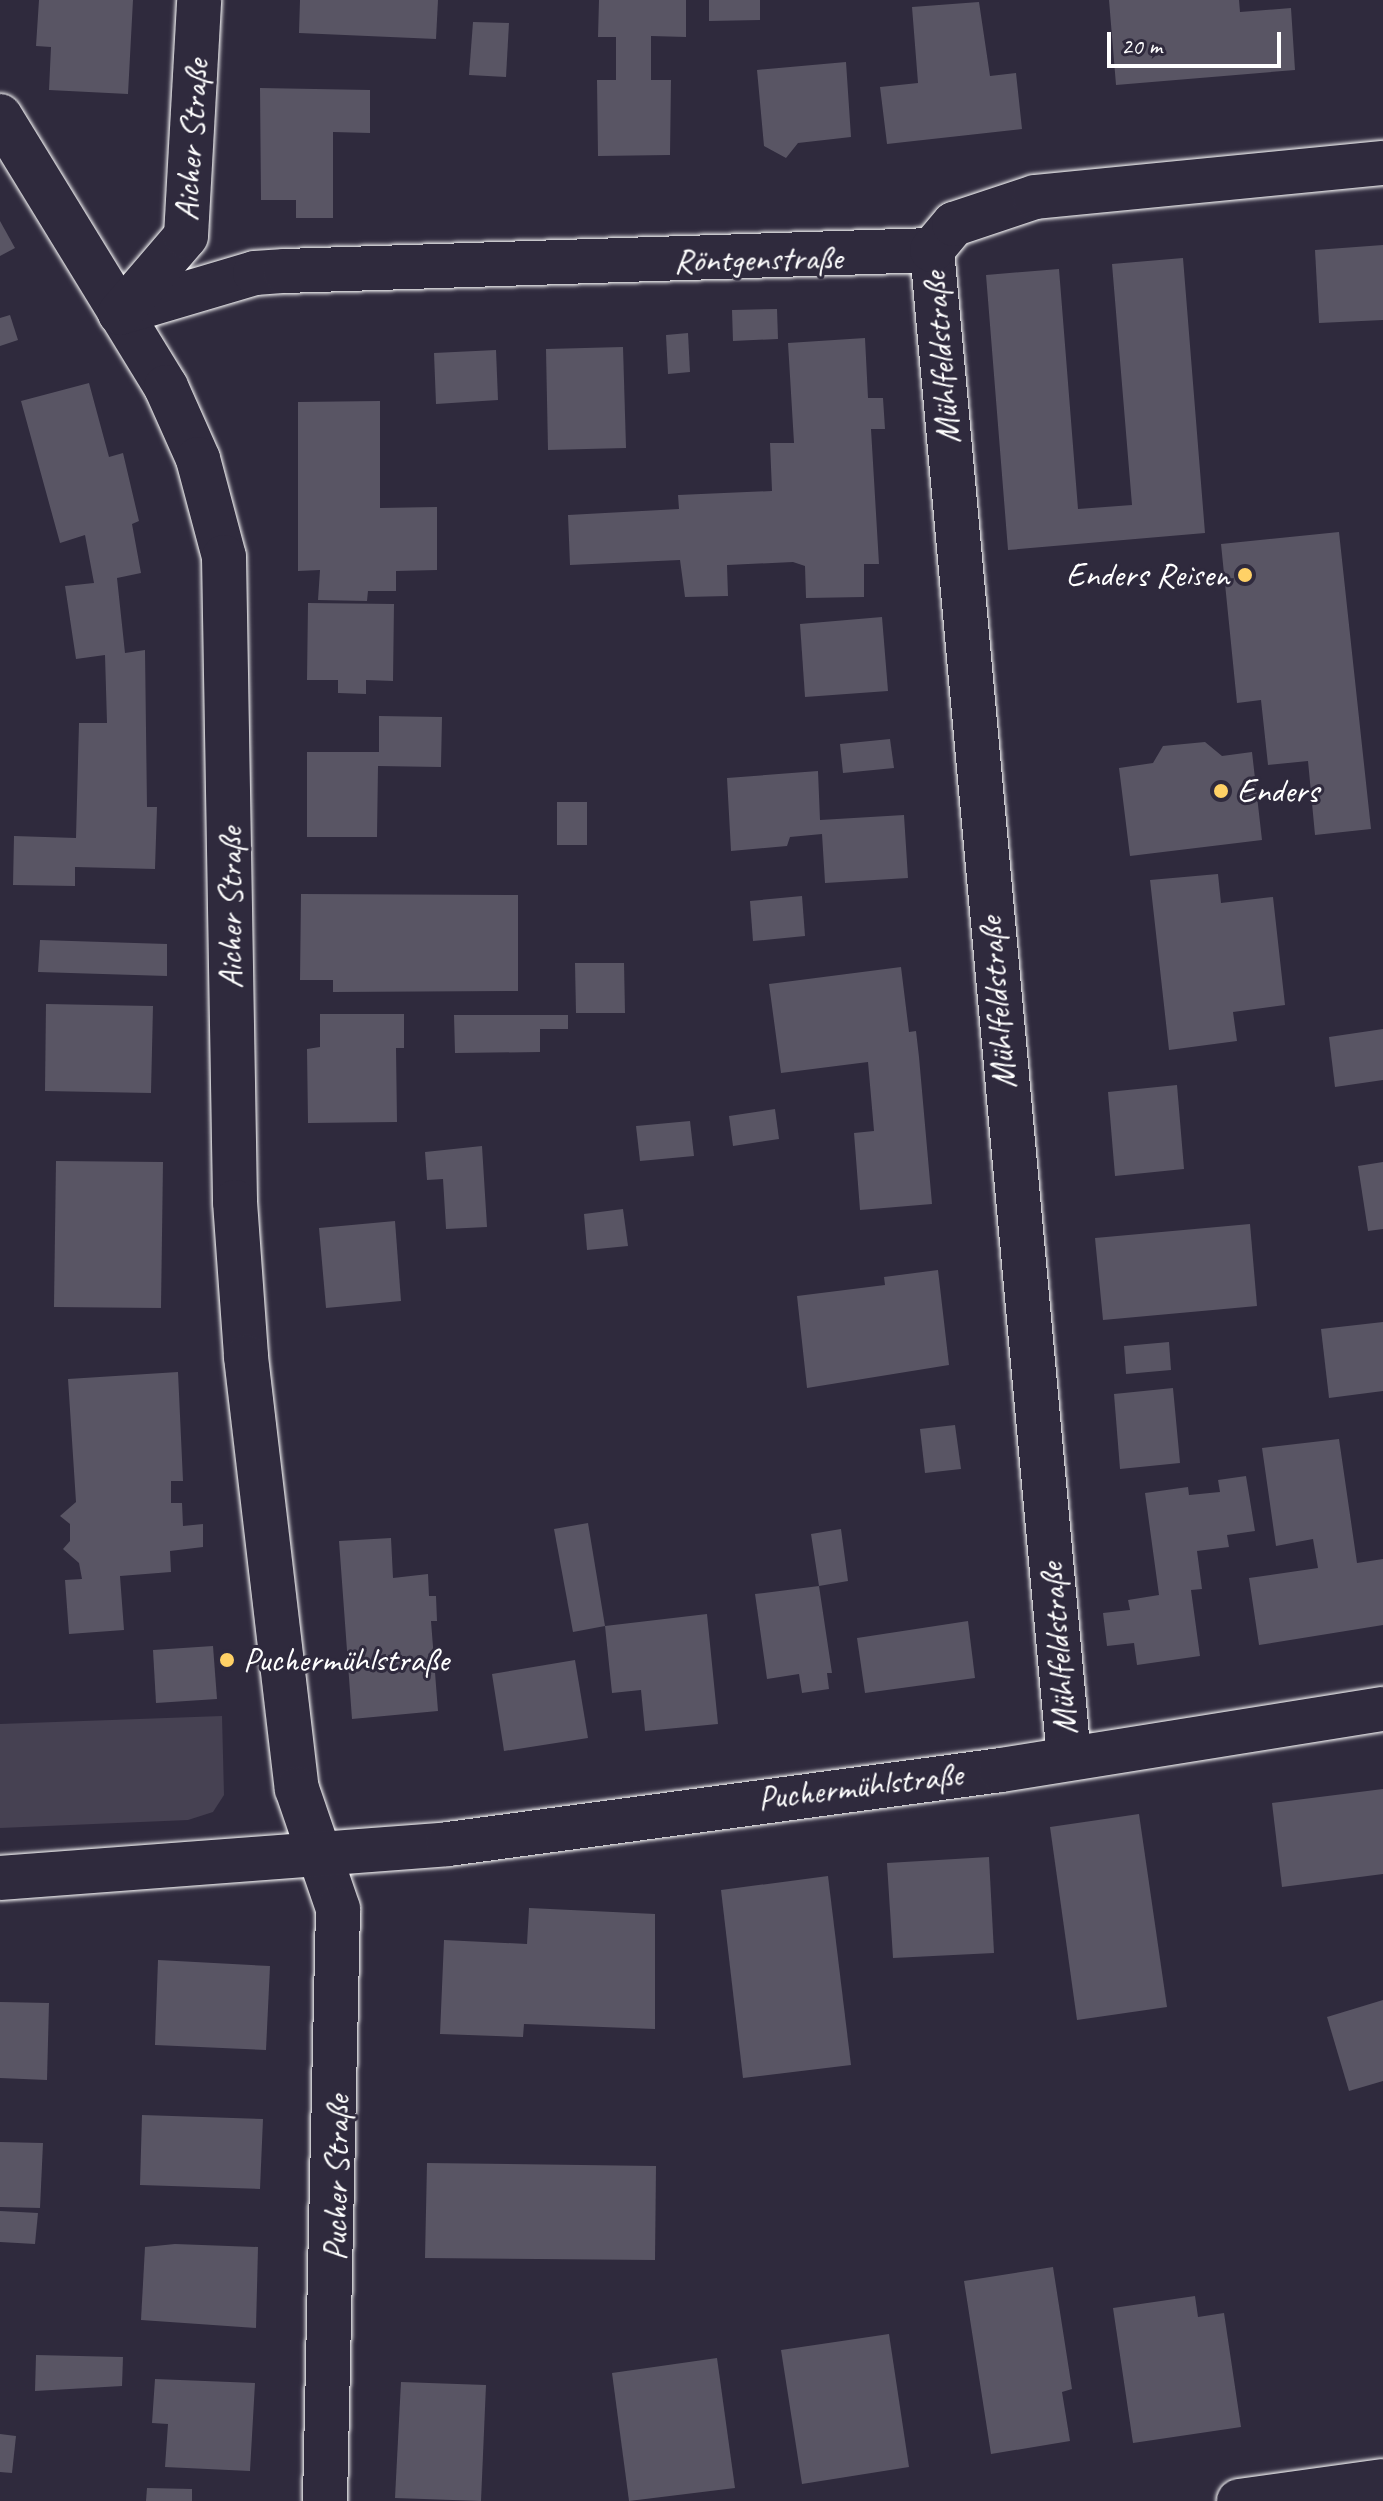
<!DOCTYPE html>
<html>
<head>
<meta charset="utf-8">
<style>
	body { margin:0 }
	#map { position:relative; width:1383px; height:2501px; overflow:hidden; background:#2f2a3d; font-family:Caveat,sans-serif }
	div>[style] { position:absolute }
	.green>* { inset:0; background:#464152 }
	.building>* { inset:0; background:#595564 }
	.roads { filter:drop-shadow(0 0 2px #fff) drop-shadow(0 0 2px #fff) }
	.minor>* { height:44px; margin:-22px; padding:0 22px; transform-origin:22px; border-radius:22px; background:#2f2a3d }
	.dots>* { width:22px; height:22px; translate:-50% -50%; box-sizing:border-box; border:4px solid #2f2a3d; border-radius:50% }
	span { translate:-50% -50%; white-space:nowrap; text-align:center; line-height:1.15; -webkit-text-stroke:6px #2f2a3d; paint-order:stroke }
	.street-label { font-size:34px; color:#fff }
	.poi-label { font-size:34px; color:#fff }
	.right { translate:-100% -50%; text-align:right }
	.left { translate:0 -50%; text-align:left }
	.scale { position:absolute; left:1107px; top:32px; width:174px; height:36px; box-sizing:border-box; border:4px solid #fff; border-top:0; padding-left:10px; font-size:24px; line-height:28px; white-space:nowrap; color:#fff; -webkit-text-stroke:6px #2f2a3d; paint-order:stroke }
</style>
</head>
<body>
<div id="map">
	<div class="green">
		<i style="clip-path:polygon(222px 1716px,224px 1795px,213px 1812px,188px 1820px,0 1828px,0 1724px)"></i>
	</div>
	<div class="building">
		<i style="clip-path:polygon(39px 0,133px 0,128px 94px,49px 90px,51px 47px,36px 46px)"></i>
		<i style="clip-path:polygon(300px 0,438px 0,436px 39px,299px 33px)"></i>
		<i style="clip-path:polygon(599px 0,686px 0,686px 37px,651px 36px,651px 80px,671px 80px,670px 155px,598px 156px,597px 80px,616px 80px,616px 37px,598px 37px)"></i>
		<i style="clip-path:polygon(709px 0,760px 0,760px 20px,709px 21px)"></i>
		<i style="clip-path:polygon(1109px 0,1239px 0,1240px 12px,1291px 8px,1295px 70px,1116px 85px)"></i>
		<i style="clip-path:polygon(979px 2px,990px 76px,1016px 73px,1022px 129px,887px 144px,880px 87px,918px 83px,912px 7px)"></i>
		<i style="clip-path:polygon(473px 22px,509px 23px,506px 77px,469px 75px)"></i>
		<i style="clip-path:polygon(846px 62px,851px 137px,798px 143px,786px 158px,764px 146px,757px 70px)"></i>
		<i style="clip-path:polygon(260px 88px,370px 90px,370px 133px,333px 132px,333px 218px,296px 218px,296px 200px,261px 200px)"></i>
		<i style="clip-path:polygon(0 221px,15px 248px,0 256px)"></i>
		<i style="clip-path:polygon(1383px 245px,1383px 320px,1319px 323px,1315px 250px)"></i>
		<i style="clip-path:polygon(1183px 258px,1205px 533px,1008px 550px,986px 275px,1059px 269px,1078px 509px,1132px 505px,1112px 264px)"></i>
		<i style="clip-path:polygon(777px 309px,778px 339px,733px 341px,732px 310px)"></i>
		<i style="clip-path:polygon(10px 315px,18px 340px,0 346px,0 318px)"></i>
		<i style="clip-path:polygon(688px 333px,690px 372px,668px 374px,666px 335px)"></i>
		<i style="clip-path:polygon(865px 338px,868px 398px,883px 398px,885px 429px,871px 429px,879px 564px,864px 564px,864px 597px,806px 598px,805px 566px,793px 562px,727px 565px,728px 596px,685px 597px,680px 560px,570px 565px,568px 515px,679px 509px,678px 495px,772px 491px,770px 443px,794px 443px,788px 343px)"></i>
		<i style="clip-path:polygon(623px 347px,626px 448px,548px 450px,546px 349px)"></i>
		<i style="clip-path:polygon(496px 350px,498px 400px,436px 404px,434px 353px)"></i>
		<i style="clip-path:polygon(89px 383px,109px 457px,123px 453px,139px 521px,132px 524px,141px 573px,117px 578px,125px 653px,145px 650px,147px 807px,157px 807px,155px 869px,75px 867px,75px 886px,13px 885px,14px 836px,76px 838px,79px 723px,107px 723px,105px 655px,76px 659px,65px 586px,94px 583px,85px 535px,60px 543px,21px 401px)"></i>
		<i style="clip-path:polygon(380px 401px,380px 508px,437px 507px,437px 570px,396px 571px,396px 591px,368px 591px,367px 601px,318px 600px,320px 570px,298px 571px,298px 402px)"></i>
		<i style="clip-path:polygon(1339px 532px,1371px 829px,1315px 835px,1308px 761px,1268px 765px,1261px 700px,1237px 703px,1221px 544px)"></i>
		<i style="clip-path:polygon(308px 603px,394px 604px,393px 681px,366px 680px,366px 694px,338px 693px,338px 680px,307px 680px)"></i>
		<i style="clip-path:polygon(882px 617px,888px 691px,805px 697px,800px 624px)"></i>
		<i style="clip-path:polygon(379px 716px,442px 717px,441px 767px,378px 766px,377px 837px,307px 837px,307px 752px,379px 752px)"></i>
		<i style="clip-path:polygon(890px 739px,894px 768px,843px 773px,840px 744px)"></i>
		<i style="clip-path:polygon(1205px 742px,1222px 756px,1252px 752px,1262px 840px,1130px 856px,1119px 768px,1153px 763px,1163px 746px)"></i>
		<i style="clip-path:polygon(818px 771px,820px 820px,904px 815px,908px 878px,825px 883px,822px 834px,790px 837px,787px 846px,731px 851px,727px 778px)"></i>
		<i style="clip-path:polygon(557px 802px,587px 802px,587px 845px,557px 845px)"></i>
		<i style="clip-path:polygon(1218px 874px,1221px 903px,1273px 897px,1285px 1005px,1233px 1012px,1237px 1041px,1169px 1050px,1150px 880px)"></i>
		<i style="clip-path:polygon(301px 894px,518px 895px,518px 991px,333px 992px,333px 980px,300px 980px)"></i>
		<i style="clip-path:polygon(802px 896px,805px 936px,753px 941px,750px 901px)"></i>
		<i style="clip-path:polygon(40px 940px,167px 944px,167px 976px,38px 972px)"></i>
		<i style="clip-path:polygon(575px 963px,624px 963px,625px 1013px,576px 1013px)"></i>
		<i style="clip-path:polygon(901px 967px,909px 1032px,916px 1031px,919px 1057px,932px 1204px,860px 1210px,854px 1133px,874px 1131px,868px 1062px,781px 1073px,769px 984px)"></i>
		<i style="clip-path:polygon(46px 1004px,153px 1006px,151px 1093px,45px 1091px)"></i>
		<i style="clip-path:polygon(320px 1014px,404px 1014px,404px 1048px,396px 1048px,397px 1122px,308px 1123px,307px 1049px,320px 1047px)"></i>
		<i style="clip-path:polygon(454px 1015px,568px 1015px,568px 1029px,540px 1029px,540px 1052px,455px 1053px)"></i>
		<i style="clip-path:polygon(1383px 1029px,1383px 1080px,1335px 1087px,1329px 1037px)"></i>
		<i style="clip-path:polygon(1177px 1085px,1184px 1169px,1115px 1176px,1108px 1092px)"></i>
		<i style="clip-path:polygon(775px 1109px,779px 1139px,733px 1146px,729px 1116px)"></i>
		<i style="clip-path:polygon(690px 1121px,694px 1156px,640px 1161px,636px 1126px)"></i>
		<i style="clip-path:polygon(482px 1146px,487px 1227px,446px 1229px,443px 1179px,427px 1180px,425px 1152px)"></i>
		<i style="clip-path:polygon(56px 1161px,163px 1162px,161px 1308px,54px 1307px)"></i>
		<i style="clip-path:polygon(1383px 1162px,1383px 1229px,1368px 1231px,1358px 1166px)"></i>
		<i style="clip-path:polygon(623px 1209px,628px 1246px,587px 1250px,584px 1214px)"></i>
		<i style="clip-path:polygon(395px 1221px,401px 1301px,326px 1308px,319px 1228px)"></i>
		<i style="clip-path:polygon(1250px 1224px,1257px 1306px,1103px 1320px,1095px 1238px)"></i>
		<i style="clip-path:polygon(938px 1270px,949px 1365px,807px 1388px,797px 1296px,885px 1285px,884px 1277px)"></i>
		<i style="clip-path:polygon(1383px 1322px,1383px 1391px,1329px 1398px,1321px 1329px)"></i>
		<i style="clip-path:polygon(1169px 1342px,1171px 1370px,1126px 1374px,1124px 1346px)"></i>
		<i style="clip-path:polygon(178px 1372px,183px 1481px,171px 1481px,171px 1503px,182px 1503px,183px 1526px,203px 1524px,203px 1547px,170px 1551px,171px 1572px,120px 1576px,124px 1630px,69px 1634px,65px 1580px,82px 1579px,79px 1563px,63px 1549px,70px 1541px,70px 1524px,60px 1516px,76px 1502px,68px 1379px)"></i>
		<i style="clip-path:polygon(1173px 1388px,1180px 1463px,1120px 1469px,1114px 1394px)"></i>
		<i style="clip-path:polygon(955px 1425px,961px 1469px,925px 1473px,920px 1429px)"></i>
		<i style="clip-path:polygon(1339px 1439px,1357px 1563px,1383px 1559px,1383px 1625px,1259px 1645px,1249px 1578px,1318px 1568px,1313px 1539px,1276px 1546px,1262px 1448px)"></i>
		<i style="clip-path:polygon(1246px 1476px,1255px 1531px,1227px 1535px,1229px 1547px,1197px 1551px,1202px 1589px,1191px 1590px,1200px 1656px,1137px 1665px,1134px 1643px,1107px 1646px,1103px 1613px,1130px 1610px,1128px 1600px,1159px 1595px,1145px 1493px,1188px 1487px,1189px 1495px,1220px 1492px,1218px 1480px)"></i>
		<i style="clip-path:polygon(588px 1523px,605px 1626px,573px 1632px,554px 1529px)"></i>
		<i style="clip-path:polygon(841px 1529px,848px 1581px,819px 1586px,832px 1673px,827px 1673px,829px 1689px,802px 1693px,799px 1674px,767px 1679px,755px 1594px,819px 1586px,811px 1534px)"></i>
		<i style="clip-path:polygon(391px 1538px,393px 1578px,428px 1574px,429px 1596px,436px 1596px,437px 1621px,431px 1621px,438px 1711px,352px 1719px,339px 1541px)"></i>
		<i style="clip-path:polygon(707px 1614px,718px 1724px,645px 1731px,641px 1690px,612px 1693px,605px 1626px)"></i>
		<i style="clip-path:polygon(968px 1621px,975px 1678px,865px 1693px,857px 1638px)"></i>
		<i style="clip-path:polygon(213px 1646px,217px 1699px,156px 1703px,153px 1650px)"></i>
		<i style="clip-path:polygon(575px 1660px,588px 1738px,504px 1751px,492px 1674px)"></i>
		<i style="clip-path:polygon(1383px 1789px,1383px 1874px,1282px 1887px,1272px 1803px)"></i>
		<i style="clip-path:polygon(1139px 1814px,1167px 2007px,1077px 2020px,1050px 1827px)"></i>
		<i style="clip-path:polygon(989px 1857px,994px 1953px,893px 1958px,887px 1863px)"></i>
		<i style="clip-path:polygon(828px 1876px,851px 2065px,743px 2078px,721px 1890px)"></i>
		<i style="clip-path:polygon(529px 1908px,655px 1914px,655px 2029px,524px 2024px,523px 2037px,440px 2034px,444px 1940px,527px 1944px)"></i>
		<i style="clip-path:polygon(158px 1960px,270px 1966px,266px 2050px,155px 2045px)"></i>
		<i style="clip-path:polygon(1383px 2000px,1383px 2081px,1349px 2091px,1327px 2017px)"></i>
		<i style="clip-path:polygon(0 2002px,49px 2003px,47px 2080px,0 2078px)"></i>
		<i style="clip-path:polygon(142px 2115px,263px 2119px,260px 2189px,140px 2185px)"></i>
		<i style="clip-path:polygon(0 2142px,43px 2143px,40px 2208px,0 2207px)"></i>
		<i style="clip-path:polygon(427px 2163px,656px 2166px,655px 2260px,425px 2258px)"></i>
		<i style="clip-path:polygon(0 2211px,38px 2213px,35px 2244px,0 2242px)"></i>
		<i style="clip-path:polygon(175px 2244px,258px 2247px,256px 2328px,141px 2320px,145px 2247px)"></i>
		<i style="clip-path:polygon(1053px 2267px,1072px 2389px,1062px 2392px,1070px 2441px,991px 2454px,964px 2281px)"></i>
		<i style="clip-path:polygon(1195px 2296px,1198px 2317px,1224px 2313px,1241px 2427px,1133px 2443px,1113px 2308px)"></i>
		<i style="clip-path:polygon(889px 2334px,909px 2467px,802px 2484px,781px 2350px)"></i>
		<i style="clip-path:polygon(36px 2355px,123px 2357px,122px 2386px,35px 2391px)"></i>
		<i style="clip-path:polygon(717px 2358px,735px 2488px,629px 2501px,612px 2373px)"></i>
		<i style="clip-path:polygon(155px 2379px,255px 2383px,250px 2471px,165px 2467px,168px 2424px,152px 2423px)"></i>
		<i style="clip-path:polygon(401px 2382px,486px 2385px,481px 2501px,395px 2498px)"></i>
		<i style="clip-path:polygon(0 2434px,16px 2436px,12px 2473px,0 2472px)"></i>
		<i style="clip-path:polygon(147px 2488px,192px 2489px,192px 2501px,146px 2501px)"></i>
	</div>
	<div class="roads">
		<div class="minor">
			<i style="left:0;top:116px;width:318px;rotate:58.5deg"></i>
			<i style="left:166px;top:387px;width:79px;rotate:66deg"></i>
			<i style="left:198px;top:459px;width:101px;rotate:75.1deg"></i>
			<i style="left:224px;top:557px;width:645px;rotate:89.02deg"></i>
			<i style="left:235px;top:1202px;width:155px;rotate:85.9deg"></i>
			<i style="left:246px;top:1357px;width:435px;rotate:83.3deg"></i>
			<i style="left:297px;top:1789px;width:127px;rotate:71.1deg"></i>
			<i style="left:338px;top:1909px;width:592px;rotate:91.26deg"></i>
			<i style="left:932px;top:250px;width:1513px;rotate:84.81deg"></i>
			<i style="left:120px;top:313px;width:141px;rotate:-16.5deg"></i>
			<i style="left:255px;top:273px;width:30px;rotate:-4deg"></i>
			<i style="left:285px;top:271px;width:647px;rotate:-1.86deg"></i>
			<i style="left:932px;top:250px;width:34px;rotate:-50deg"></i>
			<i style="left:954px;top:224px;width:85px;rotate:-18.4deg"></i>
			<i style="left:1035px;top:197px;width:350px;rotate:-5.6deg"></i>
			<i style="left:120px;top:313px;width:101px;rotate:-49.4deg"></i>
			<i style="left:186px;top:236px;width:236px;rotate:-86.8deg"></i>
			<i style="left:0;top:1878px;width:449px;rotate:-4.3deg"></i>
			<i style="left:448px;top:1844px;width:558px;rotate:-7.62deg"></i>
			<i style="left:1001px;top:1770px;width:387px;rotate:-9.1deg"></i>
			<i style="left:1239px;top:2501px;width:145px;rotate:-7.9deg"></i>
		</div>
	</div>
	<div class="dots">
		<i style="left:1245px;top:575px;background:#ffd166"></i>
		<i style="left:1221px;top:791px;background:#ffd166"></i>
		<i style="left:227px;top:1660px;background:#ffd166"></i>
	</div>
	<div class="street-label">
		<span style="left:191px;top:140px;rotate:-86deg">Aicher Straße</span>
		<span style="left:758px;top:259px;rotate:-1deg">Röntgenstraße</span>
		<span style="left:941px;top:358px;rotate:-95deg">Mühlfeldstraße</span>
		<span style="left:230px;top:908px;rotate:-90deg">Aicher Straße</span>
		<span style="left:997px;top:1003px;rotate:-95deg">Mühlfeldstraße</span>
		<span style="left:1058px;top:1649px;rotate:-95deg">Mühlfeldstraße</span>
		<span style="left:860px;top:1786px;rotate:-7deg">Puchermühlstraße</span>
		<span style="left:336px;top:2178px;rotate:-89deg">Pucher Straße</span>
	</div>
	<div class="poi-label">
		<span class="right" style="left:1229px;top:575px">Enders Reisen</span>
		<span class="left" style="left:1237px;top:791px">Enders</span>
		<span class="left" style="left:243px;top:1660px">Puchermühlstraße</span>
	</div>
	<div class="scale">20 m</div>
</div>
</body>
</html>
